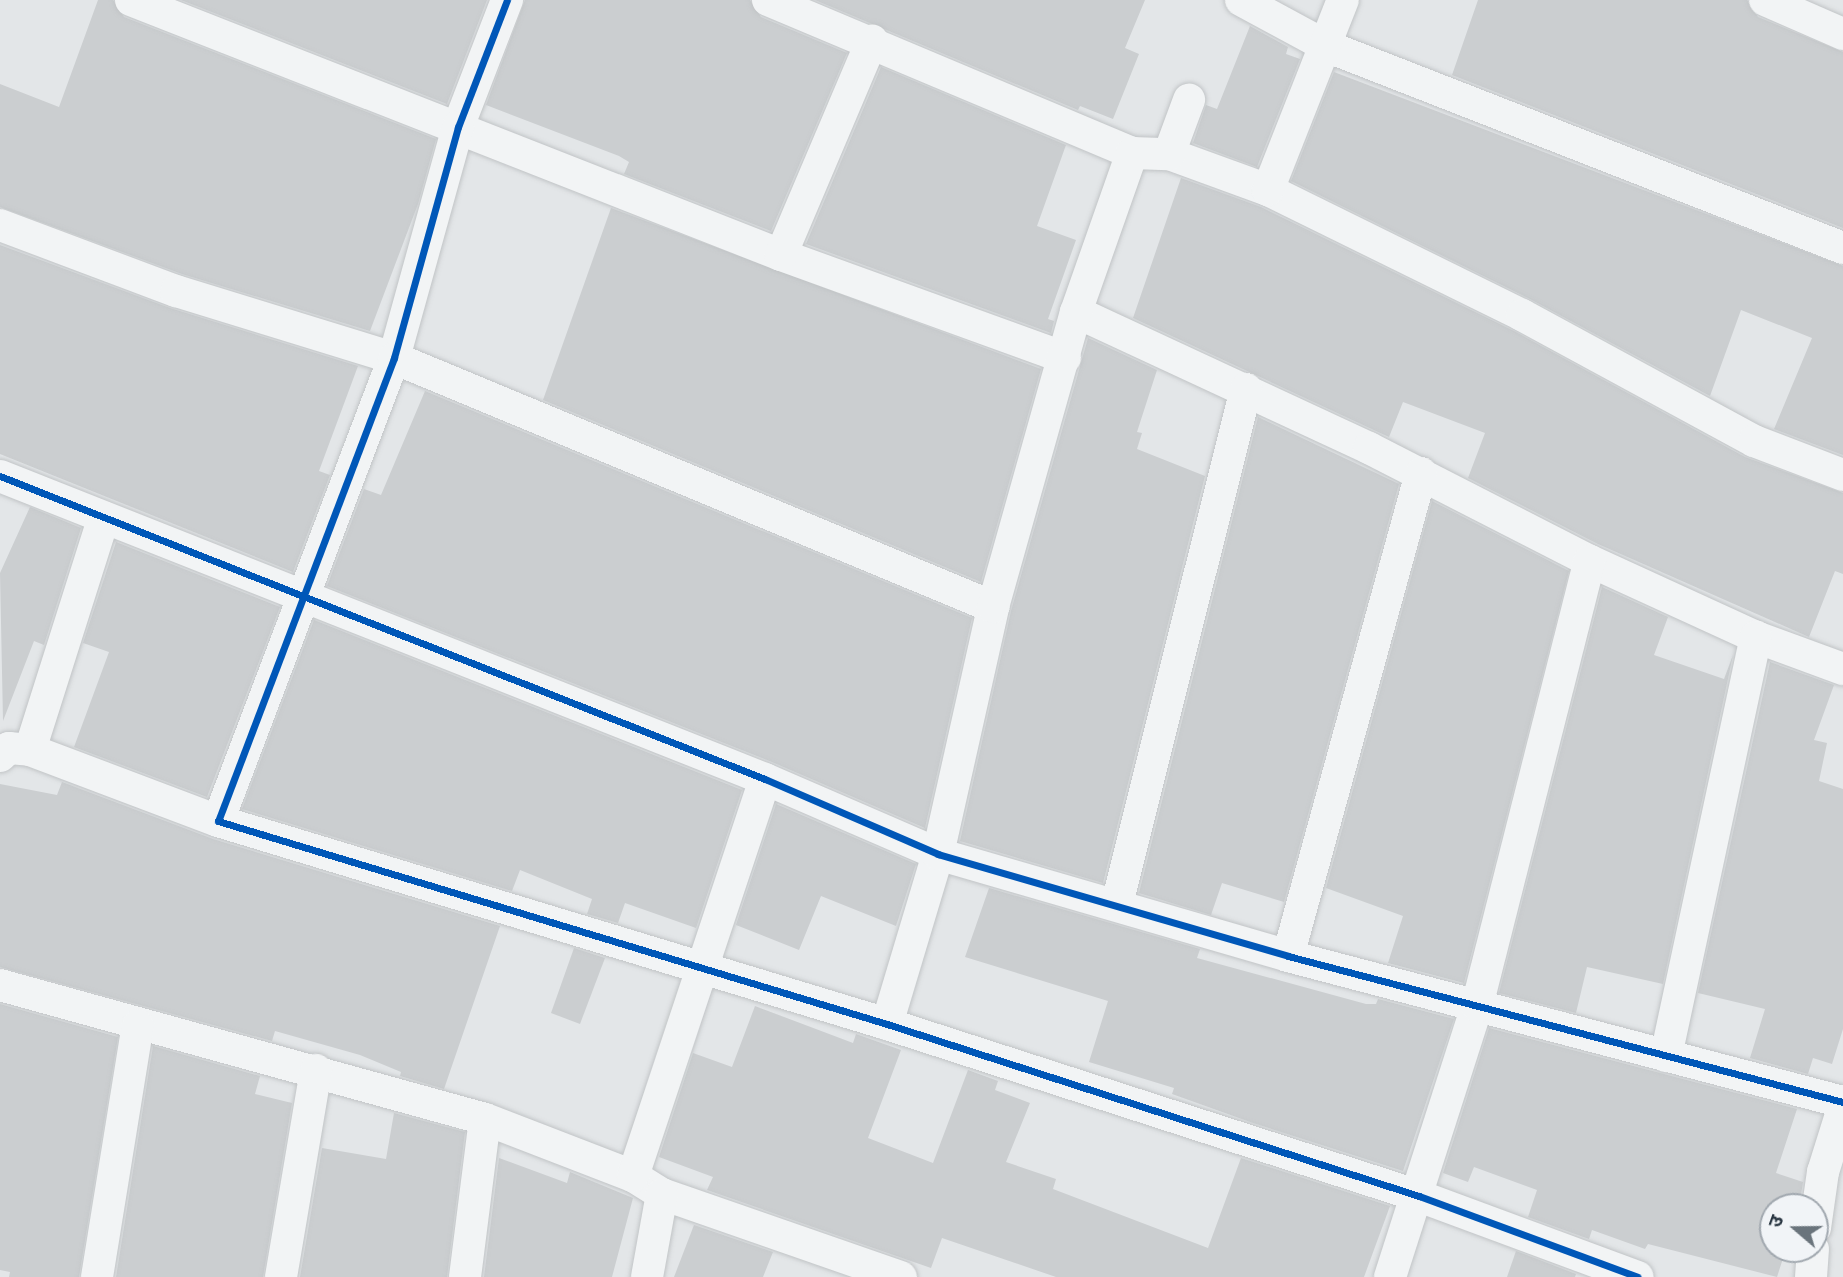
<!DOCTYPE html>
<html>
<head>
<meta charset="utf-8">
<style>
	body { margin:0 }
	#map { position:relative; width:1843px; height:1277px; overflow:hidden; background:#e3e6e8; font-family:"DM Sans","Noto Sans Devanagari",sans-serif }
	div>[style] { position:absolute }
	.building>* { inset:0; background:#cbced0 }
	.roads { filter:drop-shadow(0 0 2px #c1c4c6) drop-shadow(0 0 2px #c1c4c6) }
	.street>* { height:32px; margin:-16px; padding:0 16px; transform-origin:16px; border-radius:16px; background:#f2f4f5 }
	.cycleway>* { height:7px; margin:-3.5px; padding:0 3.5px; transform-origin:3.5px; border-radius:3.5px; background:#0057b8 }
	span { translate:-50% -50%; white-space:nowrap; text-align:center; line-height:1.15; -webkit-text-stroke:7px #f1f4f7; paint-order:stroke }
	.north { position:absolute; left:1759px; top:1193px; width:70px; height:70px; box-sizing:border-box; background:#f1f4f7; border:2px solid #a1a8af; border-radius:50%; rotate:290deg; font-size:19px; font-weight:700; line-height:28px; text-align:center; color:#293642 }
	.north::after { content:''; display:block; margin:auto; width:24px; height:32px; background:#6a747c; clip-path:polygon(50% 0,100% 100%,50% 72%,0 100%) }
</style>
</head>
<body>
<div id="map">
	<div class="building">
		<i style="clip-path:polygon(98px 0,113px 0,124px 17px,436px 139px,418px 204px,370px 331px,182px 274px,0 207px,0 84px,59px 107px)"></i>
		<i style="clip-path:polygon(181px 0,487px 0,447px 104px)"></i>
		<i style="clip-path:polygon(525px 0,750px 0,761px 17px,847px 53px,771px 231px,624px 174px,629px 162px,619px 156px,486px 105px)"></i>
		<i style="clip-path:polygon(815px 0,1145px 0,1125px 48px,1139px 54px,1113px 119px,1080px 106px,1078px 110px)"></i>
		<i style="clip-path:polygon(1478px 0,1747px 0,1758px 17px,1843px 52px,1843px 228px,1452px 75px)"></i>
		<i style="clip-path:polygon(1250px 26px,1288px 47px,1286px 54px,1300px 59px,1257px 167px,1193px 143px,1206px 105px,1217px 109px)"></i>
		<i style="clip-path:polygon(881px 67px,1066px 145px,1037px 226px,1076px 240px,1048px 319px,1054px 321px,1051px 333px,806px 244px)"></i>
		<i style="clip-path:polygon(1334px 72px,1843px 266px,1843px 455px,1774px 429px,1812px 338px,1741px 310px,1710px 396px,1530px 299px,1291px 181px)"></i>
		<i style="clip-path:polygon(1181px 178px,1261px 207px,1514px 331px,1745px 457px,1843px 493px,1843px 574px,1835px 571px,1809px 637px,1598px 544px,1468px 478px,1485px 433px,1403px 402px,1389px 437px,1133px 318px)"></i>
		<i style="clip-path:polygon(611px 208px,1041px 369px,981px 582px,543px 400px)"></i>
		<i style="clip-path:polygon(0 245px,170px 308px,358px 366px,319px 471px,330px 475px,293px 572px,0 454px)"></i>
		<i style="clip-path:polygon(1088px 338px,1157px 370px,1137px 432px,1142px 433px,1137px 449px,1205px 476px,1103px 883px,960px 841px,1011px 611px)"></i>
		<i style="clip-path:polygon(425px 391px,972px 618px,925px 828px,772px 762px,327px 586px,364px 489px,381px 495px)"></i>
		<i style="clip-path:polygon(1258px 417px,1399px 484px,1284px 902px,1222px 883px,1211px 915px,1139px 893px)"></i>
		<i style="clip-path:polygon(1432px 501px,1569px 571px,1464px 983px,1388px 963px,1403px 916px,1326px 888px)"></i>
		<i style="clip-path:polygon(30px 507px,81px 528px,44px 645px,34px 641px,3px 721px,0 573px)"></i>
		<i style="clip-path:polygon(116px 542px,280px 607px,207px 797px,74px 747px,109px 652px,83px 643px)"></i>
		<i style="clip-path:polygon(1602px 587px,1668px 617px,1654px 655px,1724px 679px,1733px 655px,1663px 984px,1587px 967px,1576px 1013px,1499px 993px)"></i>
		<i style="clip-path:polygon(314px 620px,742px 790px,696px 928px,625px 903px,618px 923px,587px 914px,592px 899px,520px 870px,512px 891px,242px 809px)"></i>
		<i style="clip-path:polygon(1770px 662px,1834px 685px,1814px 740px,1827px 743px,1819px 781px,1843px 789px,1843px 1029px,1832px 1064px,1813px 1058px,1808px 1074px,1750px 1058px,1765px 1009px,1698px 993px)"></i>
		<i style="clip-path:polygon(62px 782px,213px 839px,500px 926px,444px 1089px,400px 1076px,401px 1072px,360px 1055px,275px 1031px,272px 1041px,0 967px,0 784px,57px 795px)"></i>
		<i style="clip-path:polygon(776px 804px,916px 864px,896px 926px,821px 896px,799px 950px,736px 925px)"></i>
		<i style="clip-path:polygon(989px 888px,1200px 949px,1197px 958px,1366px 1004px,1376px 1004px,1378px 999px,1454px 1019px,1403px 1171px,1253px 1123px,1172px 1094px,1174px 1088px,1089px 1062px,1108px 1001px,965px 957px)"></i>
		<i style="clip-path:polygon(574px 948px,605px 958px,580px 1024px,551px 1013px)"></i>
		<i style="clip-path:polygon(0 1004px,118px 1037px,79px 1277px,9px 1277px,10px 1272px,0 1270px)"></i>
		<i style="clip-path:polygon(755px 1006px,853px 1043px,856px 1034px,901px 1050px,868px 1138px,933px 1163px,968px 1070px,998px 1081px,995px 1090px,1030px 1103px,1006px 1162px,1056px 1179px,1053px 1189px,1208px 1248px,1241px 1158px,1390px 1206px,1364px 1277px,1056px 1277px,942px 1238px,931px 1268px,707px 1190px,713px 1177px,659px 1157px,693px 1053px,732px 1067px)"></i>
		<i style="clip-path:polygon(1489px 1028px,1797px 1109px,1776px 1173px,1803px 1182px,1799px 1207px,1773px 1207px,1773px 1249px,1786px 1249px,1777px 1277px,1648px 1244px,1645px 1249px,1592px 1230px,1589px 1239px,1528px 1217px,1537px 1190px,1474px 1167px,1468px 1182px,1443px 1173px)"></i>
		<i style="clip-path:polygon(153px 1046px,260px 1076px,255px 1094px,292px 1103px,263px 1277px,116px 1277px)"></i>
		<i style="clip-path:polygon(394px 1113px,465px 1132px,447px 1277px,300px 1277px,322px 1148px,386px 1159px)"></i>
		<i style="clip-path:polygon(499px 1158px,567px 1183px,570px 1172px,633px 1198px,612px 1277px,484px 1277px)"></i>
		<i style="clip-path:polygon(694px 1225px,773px 1252px,763px 1277px,674px 1277px)"></i>
		<i style="clip-path:polygon(1516px 1251px,1576px 1274px,1575px 1277px,1507px 1277px)"></i>
	</div>
	<div class="roads">
		<div class="street">
			<i style="left:131px;top:0;width:698px;rotate:21.42deg"></i>
			<i style="left:781px;top:255px;width:302px;rotate:19.9deg"></i>
			<i style="left:507px;top:0;width:136px;rotate:111.1deg"></i>
			<i style="left:458px;top:127px;width:240px;rotate:105.5deg"></i>
			<i style="left:394px;top:358px;width:495px;rotate:110.8deg"></i>
			<i style="left:218px;top:821px;width:699px;rotate:16.88deg"></i>
			<i style="left:887px;top:1024px;width:559px;rotate:17.92deg"></i>
			<i style="left:1419px;top:1196px;width:233px;rotate:20.3deg"></i>
			<i style="left:768px;top:0;width:395px;rotate:22.8deg"></i>
			<i style="left:1241px;top:0;width:97px;rotate:28.4deg"></i>
			<i style="left:1326px;top:46px;width:555px;rotate:21.34deg"></i>
			<i style="left:1765px;top:0;width:85px;rotate:23.6deg"></i>
			<i style="left:1169px;top:154px;width:105px;rotate:20deg"></i>
			<i style="left:1268px;top:190px;width:283px;rotate:26.2deg"></i>
			<i style="left:1522px;top:315px;width:264px;rotate:28.5deg"></i>
			<i style="left:1754px;top:441px;width:95px;rotate:20.9deg"></i>
			<i style="left:1268px;top:190px;width:204px;rotate:-68.5deg"></i>
			<i style="left:0;top:225px;width:188px;rotate:20.6deg"></i>
			<i style="left:176px;top:291px;width:228px;rotate:17.1deg"></i>
			<i style="left:394px;top:358px;width:649px;rotate:22.57deg"></i>
			<i style="left:781px;top:255px;width:233px;rotate:-67deg"></i>
			<i style="left:1076px;top:312px;width:323px;rotate:24.9deg"></i>
			<i style="left:1369px;top:448px;width:248px;rotate:27.1deg"></i>
			<i style="left:1590px;top:561px;width:183px;rotate:24.6deg"></i>
			<i style="left:1756px;top:637px;width:93px;rotate:20.2deg"></i>
			<i style="left:0;top:476px;width:823px;rotate:21.61deg"></i>
			<i style="left:765px;top:779px;width:189px;rotate:23.4deg"></i>
			<i style="left:938px;top:854px;width:365px;rotate:16.2deg"></i>
			<i style="left:1288px;top:956px;width:574px;rotate:14.74deg"></i>
			<i style="left:30px;top:750px;width:244px;rotate:-72.4deg"></i>
			<i style="left:0;top:756px;width:12px;rotate:-42deg"></i>
			<i style="left:9px;top:748px;width:21px;rotate:5deg"></i>
			<i style="left:30px;top:750px;width:201px;rotate:20.7deg"></i>
			<i style="left:1117px;top:904px;width:531px;rotate:-75.94deg"></i>
			<i style="left:1288px;top:956px;width:501px;rotate:-74.6deg"></i>
			<i style="left:0;top:985px;width:503px;rotate:15.44deg"></i>
			<i style="left:485px;top:1119px;width:159px;rotate:21.1deg"></i>
			<i style="left:633px;top:1176px;width:34px;rotate:32deg"></i>
			<i style="left:662px;top:1194px;width:253px;rotate:19.2deg"></i>
			<i style="left:887px;top:1024px;width:177px;rotate:-73.3deg"></i>
			<i style="left:938px;top:854px;width:253px;rotate:-77.4deg"></i>
			<i style="left:993px;top:607px;width:306px;rotate:-74.3deg"></i>
			<i style="left:1076px;top:312px;width:169px;rotate:-70.6deg"></i>
			<i style="left:1132px;top:153px;width:37px;rotate:2deg"></i>
			<i style="left:1169px;top:154px;width:58px;rotate:-69.7deg"></i>
			<i style="left:1666px;top:1056px;width:429px;rotate:-77.9deg"></i>
			<i style="left:633px;top:1176px;width:418px;rotate:-71.6deg"></i>
			<i style="left:1815px;top:1228px;width:57px;rotate:-81.9deg"></i>
			<i style="left:1823px;top:1172px;width:67px;rotate:-72.6deg"></i>
			<i style="left:97px;top:1277px;width:255px;rotate:-80.8deg"></i>
			<i style="left:281px;top:1277px;width:210px;rotate:-80.4deg"></i>
			<i style="left:465px;top:1277px;width:159px;rotate:-82.8deg"></i>
			<i style="left:647px;top:1277px;width:84px;rotate:-79.8deg"></i>
			<i style="left:1390px;top:1277px;width:285px;rotate:-72.2deg"></i>
			<i style="left:1477px;top:1006px;width:459px;rotate:-75.8deg"></i>
			<i style="left:1811px;top:1277px;width:28px;rotate:-86deg"></i>
		</div>
	</div>
	<div class="cycleway">
		<i style="left:507px;top:0;width:136px;rotate:111.1deg"></i>
		<i style="left:458px;top:127px;width:240px;rotate:105.5deg"></i>
		<i style="left:394px;top:358px;width:495px;rotate:110.8deg"></i>
		<i style="left:218px;top:821px;width:699px;rotate:16.88deg"></i>
		<i style="left:887px;top:1024px;width:559px;rotate:17.92deg"></i>
		<i style="left:1419px;top:1196px;width:233px;rotate:20.3deg"></i>
		<i style="left:0;top:476px;width:823px;rotate:21.61deg"></i>
		<i style="left:765px;top:779px;width:189px;rotate:23.4deg"></i>
		<i style="left:938px;top:854px;width:365px;rotate:16.2deg"></i>
		<i style="left:1288px;top:956px;width:574px;rotate:14.74deg"></i>
	</div>
	<div class="north">उ</div>
</div>
</body>
</html>
